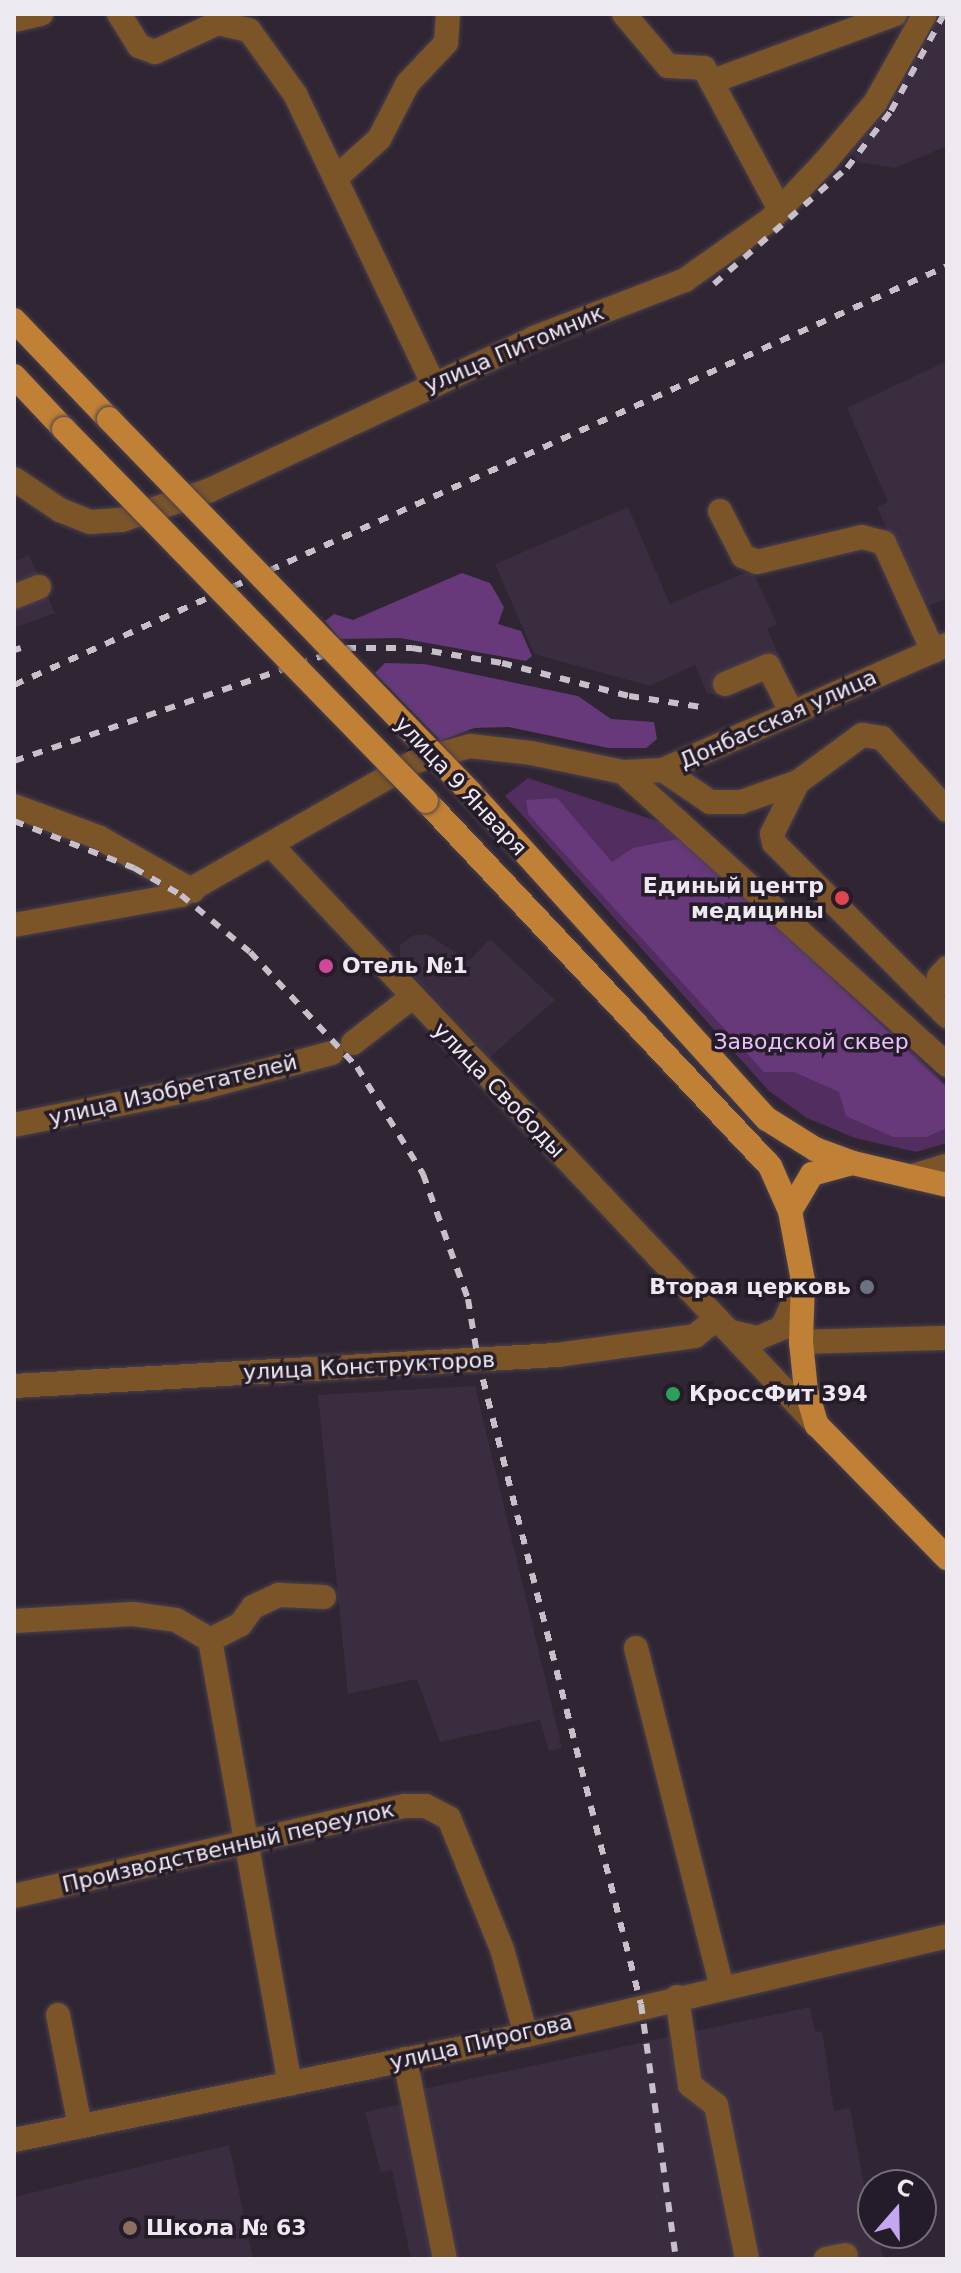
<!DOCTYPE html>
<html>
<head>
<meta charset="utf-8">
<style>
	body { margin:0 }
	#map { position:relative; width:961px; height:2273px; overflow:hidden; background:#2f2533; font-family:"DejaVu Sans",sans-serif }
	div>[style] { position:absolute }
	.built>* { inset:0; background:#3a2d40 }
	.green>* { inset:0; background:#512d60 }
	.forest>* { inset:0; background:#67397a }
	.roads { filter:drop-shadow(0 0 2px #4a404e) drop-shadow(0 0 2px #4a404e) }
	.minor>* { height:24px; margin:-12px; padding:0 12px; transform-origin:12px; border-radius:12px; background:#7b5428 }
	.major>* { height:24px; margin:-12px; padding:0 12px; transform-origin:12px; border-radius:12px; background:#c08035 }
	.rail>* { height:6px; margin-top:-3px; transform-origin:0; background:repeating-linear-gradient(90deg,#c7c0ca 0 10px,transparent 0 20px) }
	.bridges { filter:drop-shadow(0 0 2px #4a404e) drop-shadow(0 0 2px #4a404e) }
	.major-bridge>* { height:24px; margin:-12px; padding:0 12px; transform-origin:12px; border-radius:12px; background:#c08035 }
	.dots>* { width:22px; height:22px; translate:-50% -50%; box-sizing:border-box; border:4px solid #251c29; border-radius:50% }
	span { translate:-50% -50%; white-space:nowrap; text-align:center; line-height:1.15; -webkit-text-stroke:7px #251c29; paint-order:stroke }
	.street-label { font-size:22px; color:#eee8f1 }
	.poi-label { font-size:22px; color:#eee8f1; font-weight:700 }
	.right { translate:-100% -50%; text-align:right }
	.left { translate:0 -50%; text-align:left }
	.park-label { font-size:22px; color:#e8c1fa }
	.frame { position:absolute; inset:0; border:16px solid #eee8f1; pointer-events:none }
	.north { position:absolute; left:857px; top:2169px; width:80px; height:80px; box-sizing:border-box; background:#251c29; border:2px solid #756e79; border-radius:50%; rotate:20deg; font-size:22px; font-weight:700; line-height:32px; text-align:center; color:#eee8f1 }
	.north::after { content:''; display:block; margin:auto; width:28px; height:36px; background:#c5a7f1; clip-path:polygon(50% 0,100% 100%,50% 72%,0 100%) }
</style>
</head>
<body>
<div id="map">
	<div class="built">
		<i style="clip-path:polygon(931px 14px,947px 14px,947px 146px,895px 168px,858px 162px,848px 147px)"></i>
		<i style="clip-path:polygon(947px 361px,947px 598px,929px 606px,927px 601px,919px 604px,877px 507px,888px 502px,847px 408px)"></i>
		<i style="clip-path:polygon(628px 507px,670px 604px,752px 570px,777px 624px,767px 629px,784px 666px,718px 695px,707px 693px,695px 665px,650px 686px,534px 654px,495px 564px)"></i>
		<i style="clip-path:polygon(29px 555px,55px 613px,14px 628px,14px 562px)"></i>
		<i style="clip-path:polygon(414px 935px,428px 935px,469px 961px,490px 939px,555px 1000px,490px 1057px,400px 961px,400px 945px)"></i>
		<i style="clip-path:polygon(475px 1386px,562px 1748px,549px 1751px,540px 1720px,440px 1742px,417px 1679px,348px 1694px,318px 1395px)"></i>
		<i style="clip-path:polygon(810px 2007px,815px 2032px,822px 2031px,834px 2111px,850px 2108px,873px 2233px,878px 2233px,883px 2258px,411px 2259px,392px 2170px,381px 2172px,365px 2112px,420px 2100px,418px 2090px)"></i>
		<i style="clip-path:polygon(229px 2145px,253px 2259px,14px 2259px,14px 2197px)"></i>
	</div>
	<div class="green">
		<i style="clip-path:polygon(528px 778px,672px 826px,727px 868px,947px 1086px,947px 1143px,916px 1152px,855px 1138px,807px 1118px,769px 1091px,505px 796px)"></i>
	</div>
	<div class="forest">
		<i style="clip-path:polygon(462px 573px,490px 583px,504px 607px,498px 624px,521px 631px,532px 656px,526px 661px,400px 638px,340px 639px,325px 621px,334px 614px,353px 620px)"></i>
		<i style="clip-path:polygon(385px 663px,424px 664px,578px 696px,611px 719px,654px 722px,657px 739px,646px 748px,608px 748px,509px 727px,474px 728px,441px 741px,375px 673px)"></i>
		<i style="clip-path:polygon(557px 798px,612px 862px,633px 848px,678px 839px,700px 853px,947px 1088px,947px 1128px,926px 1137px,893px 1137px,846px 1116px,839px 1092px,794px 1072px,764px 1072px,528px 814px,526px 800px)"></i>
	</div>
	<div class="roads">
		<div class="minor">
			<i style="left:119px;top:14px;width:38px;rotate:58deg"></i>
			<i style="left:139px;top:46px;width:17px;rotate:21deg"></i>
			<i style="left:155px;top:52px;width:69px;rotate:-24.7deg"></i>
			<i style="left:218px;top:23px;width:32px;rotate:13deg"></i>
			<i style="left:249px;top:30px;width:79px;rotate:54.3deg"></i>
			<i style="left:295px;top:94px;width:320px;rotate:64.5deg"></i>
			<i style="left:624px;top:14px;width:68px;rotate:49.8deg"></i>
			<i style="left:668px;top:66px;width:36px;rotate:3deg"></i>
			<i style="left:704px;top:68px;width:161px;rotate:61.8deg"></i>
			<i style="left:14px;top:20px;width:28px;rotate:-13deg"></i>
			<i style="left:713px;top:81px;width:194px;rotate:-20.2deg"></i>
			<i style="left:338px;top:176px;width:55px;rotate:-42.1deg"></i>
			<i style="left:379px;top:139px;width:63px;rotate:-62.6deg"></i>
			<i style="left:408px;top:83px;width:55px;rotate:-46.5deg"></i>
			<i style="left:446px;top:43px;width:29px;rotate:-86deg"></i>
			<i style="left:14px;top:479px;width:55px;rotate:34deg"></i>
			<i style="left:60px;top:510px;width:32px;rotate:22deg"></i>
			<i style="left:90px;top:522px;width:32px;rotate:-4deg"></i>
			<i style="left:122px;top:520px;width:93px;rotate:-18.8deg"></i>
			<i style="left:210px;top:490px;width:358px;rotate:-25.1deg"></i>
			<i style="left:534px;top:338px;width:162px;rotate:-21deg"></i>
			<i style="left:685px;top:280px;width:105px;rotate:-35.3deg"></i>
			<i style="left:771px;top:219px;width:77px;rotate:-46.6deg"></i>
			<i style="left:824px;top:163px;width:79px;rotate:-49.6deg"></i>
			<i style="left:875px;top:103px;width:102px;rotate:-60.7deg"></i>
			<i style="left:720px;top:511px;width:51px;rotate:62.9deg"></i>
			<i style="left:743px;top:556px;width:15px;rotate:23deg"></i>
			<i style="left:757px;top:562px;width:108px;rotate:-13.4deg"></i>
			<i style="left:862px;top:537px;width:23px;rotate:15deg"></i>
			<i style="left:884px;top:543px;width:119px;rotate:65.6deg"></i>
			<i style="left:14px;top:597px;width:27px;rotate:-22deg"></i>
			<i style="left:725px;top:684px;width:47px;rotate:-22.7deg"></i>
			<i style="left:768px;top:666px;width:53px;rotate:62.9deg"></i>
			<i style="left:663px;top:770px;width:57px;rotate:34.2deg"></i>
			<i style="left:710px;top:802px;width:31px"></i>
			<i style="left:741px;top:802px;width:60px;rotate:-19.3deg"></i>
			<i style="left:623px;top:772px;width:437px;rotate:42.1deg"></i>
			<i style="left:14px;top:806px;width:90px;rotate:20.3deg"></i>
			<i style="left:98px;top:837px;width:109px;rotate:29.6deg"></i>
			<i style="left:947px;top:810px;width:97px;rotate:-132.1deg"></i>
			<i style="left:882px;top:738px;width:20px;rotate:-171deg"></i>
			<i style="left:862px;top:735px;width:79px;rotate:143.7deg"></i>
			<i style="left:798px;top:782px;width:58px;rotate:116.6deg"></i>
			<i style="left:772px;top:834px;width:9px;rotate:77deg"></i>
			<i style="left:774px;top:843px;width:245px;rotate:45deg"></i>
			<i style="left:271px;top:845px;width:797px;rotate:46.73deg"></i>
			<i style="left:14px;top:925px;width:170px;rotate:-10.2deg"></i>
			<i style="left:181px;top:895px;width:271px;rotate:-29.7deg"></i>
			<i style="left:416px;top:761px;width:56px;rotate:-15.5deg"></i>
			<i style="left:470px;top:746px;width:61px;rotate:6.5deg"></i>
			<i style="left:531px;top:753px;width:94px;rotate:11.7deg"></i>
			<i style="left:623px;top:772px;width:40px;rotate:-2.9deg"></i>
			<i style="left:663px;top:770px;width:310px;rotate:-23.8deg"></i>
			<i style="left:947px;top:968px;width:12px;rotate:132deg"></i>
			<i style="left:939px;top:977px;width:11px;rotate:41deg"></i>
			<i style="left:353px;top:1043px;width:73px;rotate:-37.8deg"></i>
			<i style="left:14px;top:1125px;width:194px;rotate:-11.3deg"></i>
			<i style="left:204px;top:1087px;width:132px;rotate:-14.9deg"></i>
			<i style="left:910px;top:1177px;width:39px;rotate:-17deg"></i>
			<i style="left:731px;top:1332px;width:28px;rotate:13deg"></i>
			<i style="left:758px;top:1338px;width:26px;rotate:-23deg"></i>
			<i style="left:782px;top:1328px;width:51px;rotate:-65.9deg"></i>
			<i style="left:801px;top:1342px;width:146px;rotate:-1.6deg"></i>
			<i style="left:14px;top:1386px;width:544px;rotate:-3.27deg"></i>
			<i style="left:557px;top:1355px;width:139px;rotate:-7.8deg"></i>
			<i style="left:695px;top:1336px;width:28px;rotate:-39deg"></i>
			<i style="left:14px;top:1621px;width:119px;rotate:-3.4deg"></i>
			<i style="left:133px;top:1614px;width:43px;rotate:7.9deg"></i>
			<i style="left:176px;top:1620px;width:39px;rotate:30deg"></i>
			<i style="left:210px;top:1640px;width:451px;rotate:79.8deg"></i>
			<i style="left:210px;top:1640px;width:34px;rotate:-27deg"></i>
			<i style="left:240px;top:1625px;width:22px;rotate:-54deg"></i>
			<i style="left:253px;top:1607px;width:29px;rotate:-25deg"></i>
			<i style="left:279px;top:1595px;width:45px;rotate:2.5deg"></i>
			<i style="left:636px;top:1648px;width:350px;rotate:75.8deg"></i>
			<i style="left:14px;top:1896px;width:401px;rotate:-13deg"></i>
			<i style="left:405px;top:1806px;width:21px"></i>
			<i style="left:426px;top:1806px;width:26px;rotate:28deg"></i>
			<i style="left:449px;top:1818px;width:141px;rotate:68deg"></i>
			<i style="left:502px;top:1949px;width:89px;rotate:74.4deg"></i>
			<i style="left:677px;top:1997px;width:89px;rotate:81.6deg"></i>
			<i style="left:690px;top:2085px;width:33px;rotate:38deg"></i>
			<i style="left:716px;top:2105px;width:157px;rotate:78.6deg"></i>
			<i style="left:58px;top:2015px;width:113px;rotate:78.8deg"></i>
			<i style="left:405px;top:2059px;width:204px;rotate:78.7deg"></i>
			<i style="left:14px;top:2140px;width:523px;rotate:-11.59deg"></i>
			<i style="left:526px;top:2035px;width:432px;rotate:-13.2deg"></i>
			<i style="left:826px;top:2259px;width:20px;rotate:-11deg"></i>
		</div>
		<div class="major">
			<i style="left:14px;top:320px;width:137px;rotate:46.2deg"></i>
			<i style="left:14px;top:376px;width:73px;rotate:46.7deg"></i>
			<i style="left:471px;top:793px;width:440px;rotate:47.8deg"></i>
			<i style="left:767px;top:1119px;width:57px;rotate:32deg"></i>
			<i style="left:815px;top:1149px;width:40px;rotate:20.2deg"></i>
			<i style="left:853px;top:1163px;width:97px;rotate:13.2deg"></i>
			<i style="left:426px;top:801px;width:502px;rotate:46.7deg"></i>
			<i style="left:770px;top:1166px;width:49px;rotate:66deg"></i>
			<i style="left:790px;top:1211px;width:71px;rotate:79.5deg"></i>
			<i style="left:803px;top:1281px;width:61px;rotate:91.9deg"></i>
			<i style="left:801px;top:1342px;width:48px;rotate:84.1deg"></i>
			<i style="left:806px;top:1390px;width:37px;rotate:73deg"></i>
			<i style="left:817px;top:1425px;width:186px;rotate:45.7deg"></i>
			<i style="left:790px;top:1211px;width:43px;rotate:-59.3deg"></i>
			<i style="left:812px;top:1174px;width:41px;rotate:-15.4deg"></i>
		</div>
	</div>
	<div class="rail">
		<i style="left:714px;top:284px;width:176px;rotate:-41.1deg"></i>
		<i style="left:847px;top:168px;width:72px;rotate:-52.3deg"></i>
		<i style="left:891px;top:111px;width:111px;rotate:-61.3deg"></i>
		<i style="left:14px;top:650px;width:7px;rotate:-16deg"></i>
		<i style="left:14px;top:685px;width:1023px;rotate:-24.18deg"></i>
		<i style="left:14px;top:761px;width:351px;rotate:-18.8deg"></i>
		<i style="left:346px;top:648px;width:66px"></i>
		<i style="left:412px;top:648px;width:91px;rotate:9.5deg"></i>
		<i style="left:502px;top:663px;width:131px;rotate:14.6deg"></i>
		<i style="left:629px;top:696px;width:73px;rotate:8.7deg"></i>
		<i style="left:14px;top:821px;width:129px;rotate:21.4deg"></i>
		<i style="left:134px;top:868px;width:54px;rotate:29.9deg"></i>
		<i style="left:181px;top:895px;width:89px;rotate:39.6deg"></i>
		<i style="left:250px;top:952px;width:157px;rotate:47.1deg"></i>
		<i style="left:357px;top:1067px;width:126px;rotate:58.3deg"></i>
		<i style="left:423px;top:1174px;width:133px;rotate:70.2deg"></i>
		<i style="left:468px;top:1299px;width:62px;rotate:80.7deg"></i>
		<i style="left:478px;top:1360px;width:664px;rotate:75.8deg"></i>
		<i style="left:641px;top:2004px;width:257px;rotate:82.2deg"></i>
	</div>
	<div class="bridges">
		<div class="major-bridge">
			<i style="left:109px;top:419px;width:520px;rotate:45.93deg"></i>
			<i style="left:64px;top:429px;width:519px;rotate:45.78deg"></i>
		</div>
	</div>
	<div class="dots">
		<i style="left:842px;top:898px;background:#e0444e"></i>
		<i style="left:326px;top:966px;background:#d1479c"></i>
		<i style="left:867px;top:1287px;background:#6b7280"></i>
		<i style="left:673px;top:1394px;background:#2e9e5b"></i>
		<i style="left:130px;top:2228px;background:#8d6e63"></i>
	</div>
	<div class="street-label">
		<span style="left:514px;top:349px;rotate:-23deg">улица Питомник</span>
		<span style="left:778px;top:719px;rotate:-24deg">Донбасская улица</span>
		<span style="left:461px;top:786px;rotate:47deg">улица 9 Января</span>
		<span style="left:173px;top:1090px;rotate:-13deg">улица Изобретателей</span>
		<span style="left:499px;top:1090px;rotate:46deg">улица Свободы</span>
		<span style="left:369px;top:1366px;rotate:-3deg">улица Конструкторов</span>
		<span style="left:228px;top:1847px;rotate:-13deg">Производственный переулок</span>
		<span style="left:481px;top:2042px;rotate:-13deg">улица Пирогова</span>
	</div>
	<div class="poi-label">
		<span class="right" style="left:824px;top:898px">Единый центр<br>медицины</span>
		<span class="left" style="left:342px;top:966px">Отель №1</span>
		<span class="right" style="left:851px;top:1287px">Вторая церковь</span>
		<span class="left" style="left:689px;top:1394px">КроссФит 394</span>
		<span class="left" style="left:146px;top:2228px">Школа № 63</span>
	</div>
	<div class="park-label">
		<span style="left:811px;top:1042px">Заводской сквер</span>
	</div>
	<div class="frame"></div>
	<div class="north">С</div>
</div>
</body>
</html>
